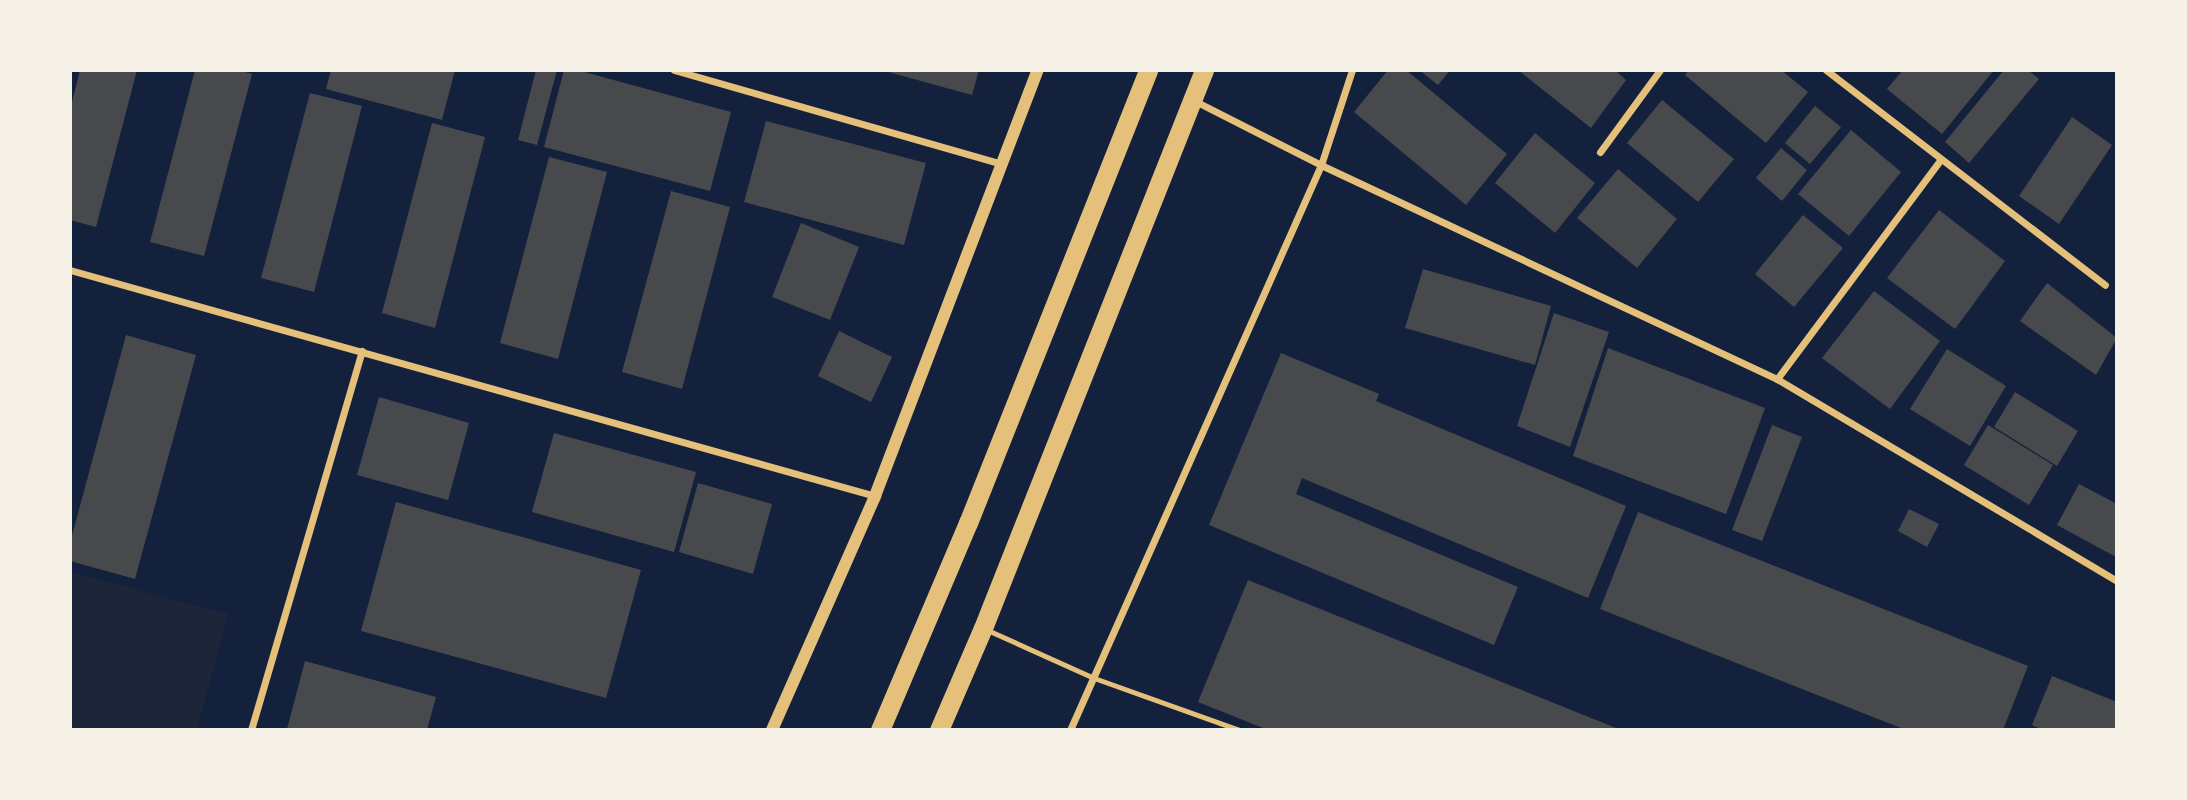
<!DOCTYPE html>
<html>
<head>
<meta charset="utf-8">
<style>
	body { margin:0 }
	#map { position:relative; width:2187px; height:800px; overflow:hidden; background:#14213d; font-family:"PT Sans",sans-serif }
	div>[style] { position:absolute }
	.green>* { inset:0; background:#1d2539 }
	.building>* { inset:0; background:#48494c }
	.service>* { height:5px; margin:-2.5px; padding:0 2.5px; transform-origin:2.5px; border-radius:2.5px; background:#e5c07b }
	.minor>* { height:7px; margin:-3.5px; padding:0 3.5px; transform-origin:3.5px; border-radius:3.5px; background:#e5c07b }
	.tertiary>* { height:12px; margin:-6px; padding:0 6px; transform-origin:6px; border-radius:6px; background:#e5c07b }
	.trunk>* { height:19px; margin:-9.5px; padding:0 9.5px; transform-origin:9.5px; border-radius:9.5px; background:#e5c07b }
	span { translate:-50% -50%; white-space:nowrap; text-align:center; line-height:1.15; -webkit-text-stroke:5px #f6f1e7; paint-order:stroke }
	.frame { position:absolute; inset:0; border:72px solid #f6f1e7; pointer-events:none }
</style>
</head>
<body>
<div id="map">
	<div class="green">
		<i style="clip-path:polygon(70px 572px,228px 614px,197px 730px,70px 730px)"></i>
	</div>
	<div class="building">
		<i style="clip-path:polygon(80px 70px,137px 70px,96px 227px,70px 220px,70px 110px)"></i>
		<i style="clip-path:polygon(195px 70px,238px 70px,252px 74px,204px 256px,150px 242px)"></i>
		<i style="clip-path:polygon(331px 70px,455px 70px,442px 120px,326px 89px)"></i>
		<i style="clip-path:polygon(536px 70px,557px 70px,537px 145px,518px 140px)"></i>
		<i style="clip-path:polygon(564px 70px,577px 70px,731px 112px,710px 191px,544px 147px)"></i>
		<i style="clip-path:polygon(881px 70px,979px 70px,972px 95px)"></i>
		<i style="clip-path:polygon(1388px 70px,1406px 70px,1507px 154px,1466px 205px,1354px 112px)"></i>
		<i style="clip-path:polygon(1419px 70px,1450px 70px,1438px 85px)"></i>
		<i style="clip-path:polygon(1518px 70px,1615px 70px,1626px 80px,1591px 128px)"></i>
		<i style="clip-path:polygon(1689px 70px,1781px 70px,1808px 92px,1766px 143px,1685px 75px)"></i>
		<i style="clip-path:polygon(1903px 70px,1994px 70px,1942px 134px,1887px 89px)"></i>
		<i style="clip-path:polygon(2004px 70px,2028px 70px,2039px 79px,1969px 163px,1945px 142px)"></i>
		<i style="clip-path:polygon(310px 93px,362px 106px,314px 292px,261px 278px)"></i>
		<i style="clip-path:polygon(1662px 100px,1734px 159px,1698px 202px,1627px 143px)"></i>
		<i style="clip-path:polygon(1815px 106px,1841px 127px,1810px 164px,1785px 143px)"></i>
		<i style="clip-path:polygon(2072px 117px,2112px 145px,2059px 224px,2019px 196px)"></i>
		<i style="clip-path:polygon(766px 121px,926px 163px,904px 245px,744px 202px)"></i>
		<i style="clip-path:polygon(432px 123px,485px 137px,435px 328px,382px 313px)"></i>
		<i style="clip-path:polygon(1851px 130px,1901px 172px,1849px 236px,1798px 194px)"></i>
		<i style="clip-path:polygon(1535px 133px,1595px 183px,1555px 233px,1495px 183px)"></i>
		<i style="clip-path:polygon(1781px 148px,1807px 170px,1782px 201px,1756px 178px)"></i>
		<i style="clip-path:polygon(549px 157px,607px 172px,558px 359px,500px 343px)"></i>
		<i style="clip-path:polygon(1618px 169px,1677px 219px,1637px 268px,1577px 218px)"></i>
		<i style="clip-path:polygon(671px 191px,730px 207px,682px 389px,622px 372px)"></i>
		<i style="clip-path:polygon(1939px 210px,2005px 261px,1955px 329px,1887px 278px)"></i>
		<i style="clip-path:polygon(1803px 215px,1843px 248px,1794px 307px,1755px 274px)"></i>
		<i style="clip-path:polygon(801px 223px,859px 247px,830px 320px,772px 297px)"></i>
		<i style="clip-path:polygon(1423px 269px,1551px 306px,1535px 365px,1405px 328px)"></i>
		<i style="clip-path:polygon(2047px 283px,2117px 338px,2096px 375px,2020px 321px)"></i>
		<i style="clip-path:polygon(1874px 291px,1940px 341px,1890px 409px,1822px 358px)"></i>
		<i style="clip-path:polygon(1554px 313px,1609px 332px,1570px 447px,1517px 426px)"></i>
		<i style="clip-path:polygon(839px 331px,892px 357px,871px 402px,818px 376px)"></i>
		<i style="clip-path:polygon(126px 335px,196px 355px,135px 579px,70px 561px,70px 543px)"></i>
		<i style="clip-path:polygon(1608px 348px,1765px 408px,1726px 514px,1573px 456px)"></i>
		<i style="clip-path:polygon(1947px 349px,2006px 386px,1970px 446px,1910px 409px)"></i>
		<i style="clip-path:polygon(1281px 353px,1379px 394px,1376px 401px,1626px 506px,1588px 598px,1302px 478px,1296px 494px,1518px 587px,1494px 645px,1209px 525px)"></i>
		<i style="clip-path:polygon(2015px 392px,2078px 431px,2057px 466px,1994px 427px)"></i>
		<i style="clip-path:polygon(379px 397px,469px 423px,448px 500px,357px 475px)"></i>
		<i style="clip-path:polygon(1772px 425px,1802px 437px,1762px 541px,1732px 530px)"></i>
		<i style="clip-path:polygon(1988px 425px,2053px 465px,2029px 505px,1964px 465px)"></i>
		<i style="clip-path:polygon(554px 433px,696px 472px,674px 552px,532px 512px)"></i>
		<i style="clip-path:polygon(698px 483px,772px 504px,753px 574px,679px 552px)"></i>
		<i style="clip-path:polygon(2079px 484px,2117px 504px,2116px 557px,2057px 525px)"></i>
		<i style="clip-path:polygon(396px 502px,641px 570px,606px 698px,361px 631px)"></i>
		<i style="clip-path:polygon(1909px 509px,1939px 524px,1927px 547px,1898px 531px)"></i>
		<i style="clip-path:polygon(1638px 512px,2028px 666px,2003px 730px,1906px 730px,1600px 609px)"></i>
		<i style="clip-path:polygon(1248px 580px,1621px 730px,1268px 730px,1198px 702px)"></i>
		<i style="clip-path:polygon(305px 661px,436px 697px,427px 730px,287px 729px)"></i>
		<i style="clip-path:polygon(2052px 676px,2117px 702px,2115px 730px,2043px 730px,2032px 725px)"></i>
	</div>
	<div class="service">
		<i style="left:985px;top:629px;width:120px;rotate:24.2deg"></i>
		<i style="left:1094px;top:678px;width:154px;rotate:19.7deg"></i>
	</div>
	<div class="minor">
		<i style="left:674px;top:70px;width:340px;rotate:16deg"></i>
		<i style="left:1826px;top:70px;width:352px;rotate:37.6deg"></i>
		<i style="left:1193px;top:100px;width:144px;rotate:26.9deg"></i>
		<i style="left:1321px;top:165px;width:504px;rotate:25.14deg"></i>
		<i style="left:1777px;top:379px;width:395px;rotate:30.7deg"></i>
		<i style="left:1600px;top:152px;width:102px;rotate:-53.8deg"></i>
		<i style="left:70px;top:270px;width:836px;rotate:15.68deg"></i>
		<i style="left:1777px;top:379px;width:274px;rotate:-53.3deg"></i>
		<i style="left:251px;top:730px;width:395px;rotate:-73.7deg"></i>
		<i style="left:1070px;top:730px;width:618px;rotate:-66.05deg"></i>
		<i style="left:1321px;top:165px;width:100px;rotate:-71.9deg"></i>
	</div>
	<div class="tertiary">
		<i style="left:772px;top:730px;width:256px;rotate:-66.2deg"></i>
		<i style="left:875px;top:496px;width:456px;rotate:-69.1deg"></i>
	</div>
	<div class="trunk">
		<i style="left:880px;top:730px;width:225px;rotate:-67deg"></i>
		<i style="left:968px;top:523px;width:487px;rotate:-68.3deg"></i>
		<i style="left:939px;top:730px;width:111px;rotate:-66.7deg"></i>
		<i style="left:983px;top:628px;width:600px;rotate:-68.39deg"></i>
	</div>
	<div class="frame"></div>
</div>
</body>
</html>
